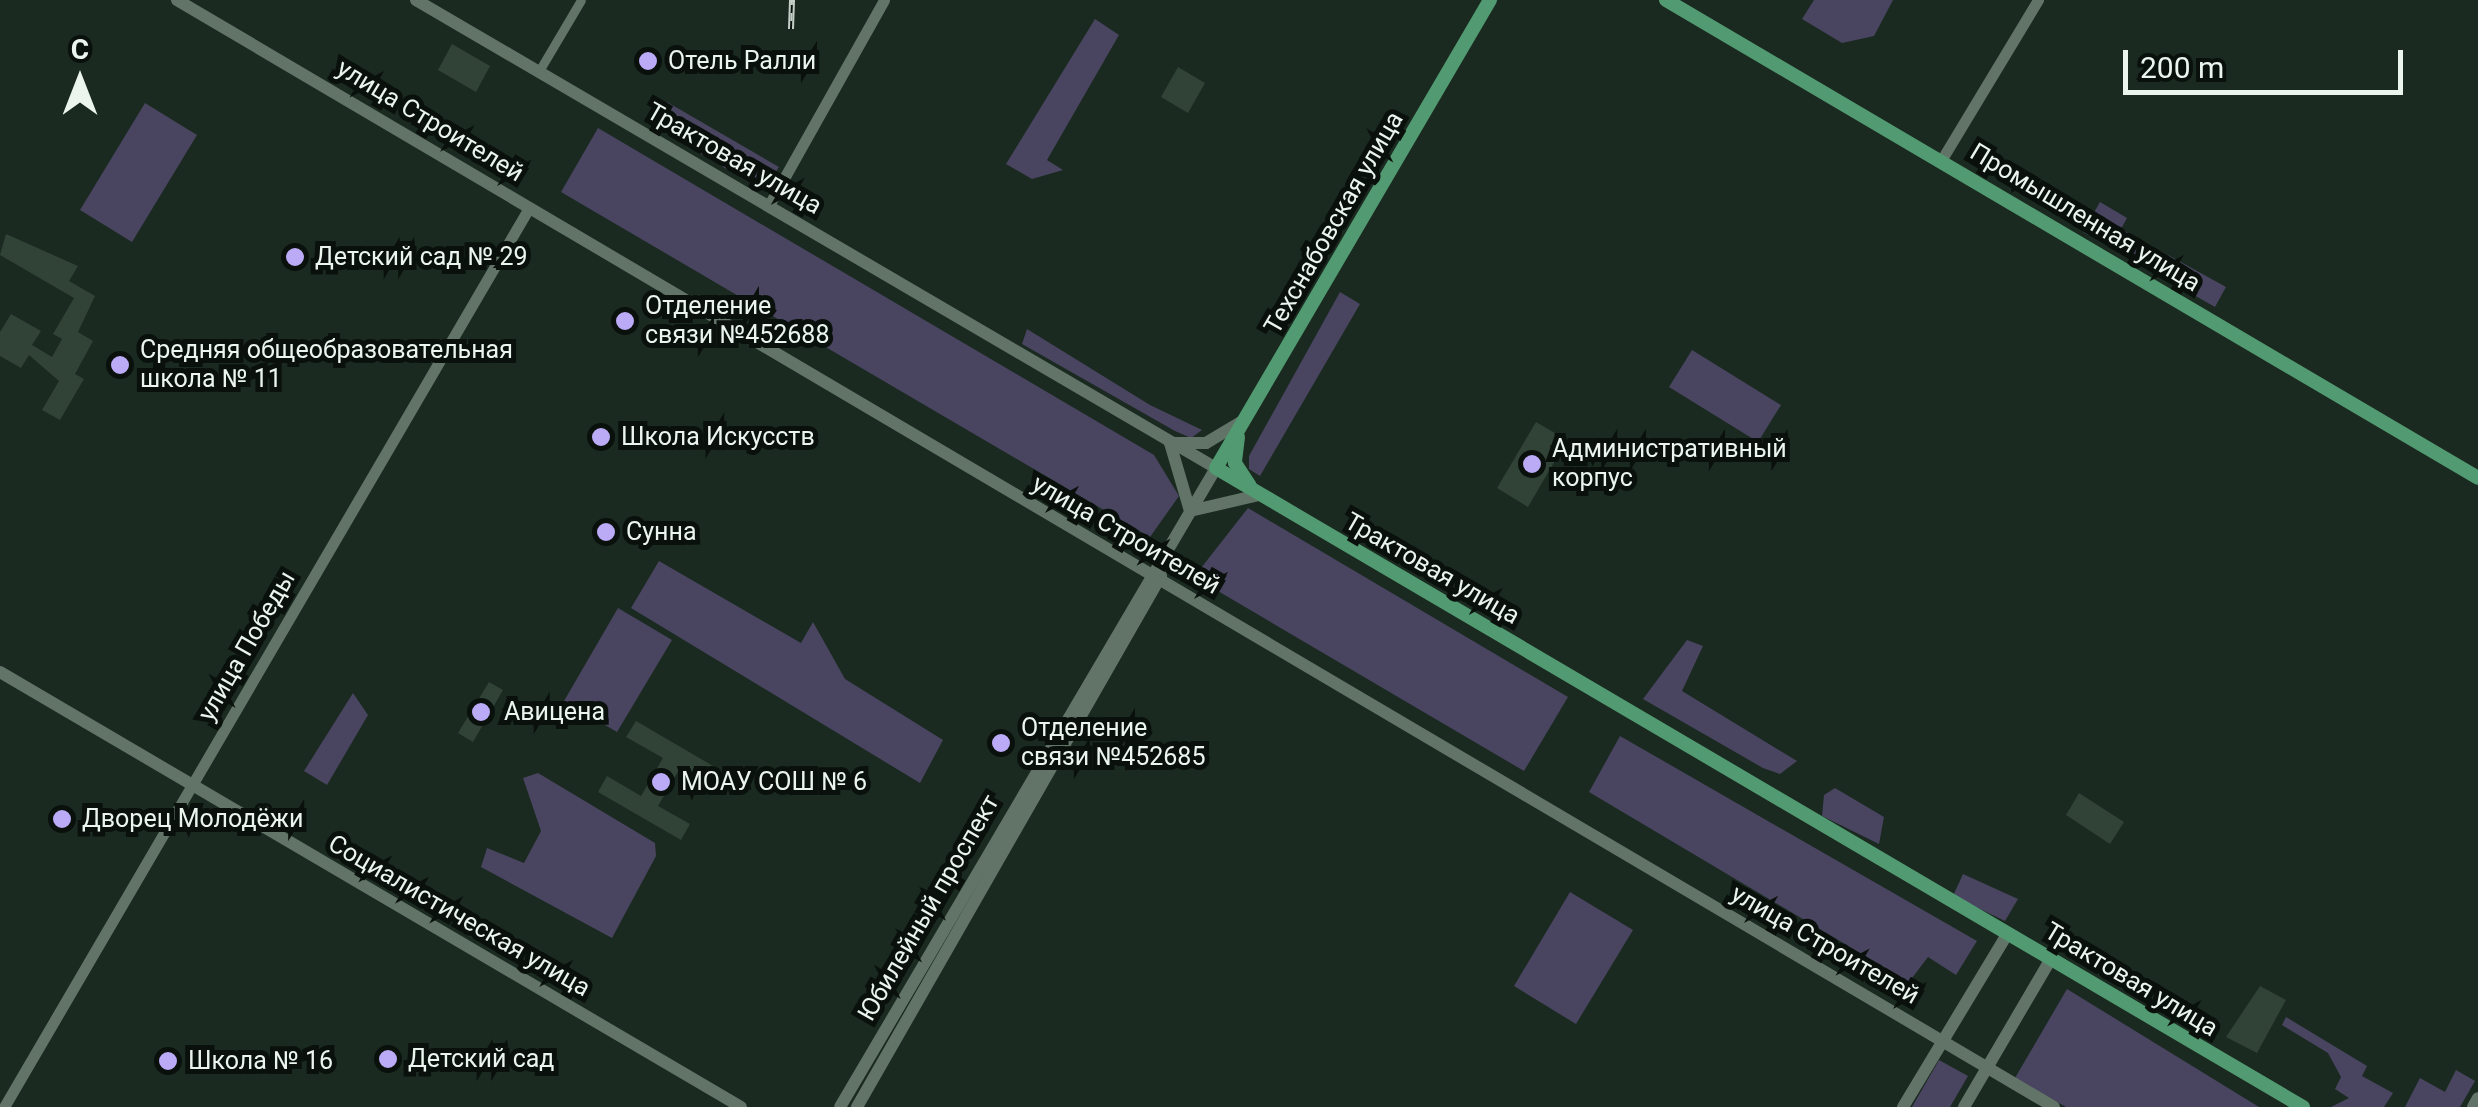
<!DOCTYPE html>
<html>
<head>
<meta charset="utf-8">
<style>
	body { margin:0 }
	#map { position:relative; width:2478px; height:1107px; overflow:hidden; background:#1a2a20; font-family:Roboto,sans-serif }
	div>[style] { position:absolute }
	.green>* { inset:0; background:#49445f }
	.building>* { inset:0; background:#314237 }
	.minor>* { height:9px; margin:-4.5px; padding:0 4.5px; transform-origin:4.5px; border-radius:4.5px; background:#627468 }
	.tertiary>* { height:11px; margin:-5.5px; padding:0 5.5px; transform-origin:5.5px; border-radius:5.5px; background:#627468 }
	.secondary>* { height:12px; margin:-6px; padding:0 6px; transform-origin:6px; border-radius:6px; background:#627468 }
	.primary>* { height:14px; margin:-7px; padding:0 7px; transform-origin:7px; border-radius:7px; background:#529a71 }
	.rail>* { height:6px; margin-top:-3px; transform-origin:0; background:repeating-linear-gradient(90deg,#0a110c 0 8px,#c4cfc8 0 16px); box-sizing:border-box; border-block:2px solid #c4cfc8 }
	.dots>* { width:28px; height:28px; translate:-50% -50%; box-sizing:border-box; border:5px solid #0a110c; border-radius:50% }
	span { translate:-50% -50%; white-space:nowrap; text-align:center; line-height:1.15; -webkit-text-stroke:10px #0a110c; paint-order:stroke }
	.poi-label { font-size:25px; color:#ebf5ee }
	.left { translate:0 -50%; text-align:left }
	.street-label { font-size:25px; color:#ebf5ee }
	.north { position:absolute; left:30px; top:30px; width:100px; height:100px; -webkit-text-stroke:8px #0a110c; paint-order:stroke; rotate:0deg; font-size:28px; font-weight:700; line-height:40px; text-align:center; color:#ebf5ee }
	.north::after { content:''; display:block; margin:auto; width:35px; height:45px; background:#ebf5ee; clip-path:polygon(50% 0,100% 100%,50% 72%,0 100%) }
	.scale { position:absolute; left:2123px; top:50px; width:280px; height:45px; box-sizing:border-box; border:5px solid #ebf5ee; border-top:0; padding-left:12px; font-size:30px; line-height:35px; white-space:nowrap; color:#ebf5ee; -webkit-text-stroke:8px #0a110c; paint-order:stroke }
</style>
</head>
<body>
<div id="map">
	<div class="green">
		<i style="clip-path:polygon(1814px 0,1893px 0,1874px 36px,1842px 43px,1802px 19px)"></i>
		<i style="clip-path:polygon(1095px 19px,1119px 35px,1047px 160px,1063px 170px,1032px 179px,1006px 164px)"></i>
		<i style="clip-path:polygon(667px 102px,779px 167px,763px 190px,671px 137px)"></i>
		<i style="clip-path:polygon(145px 103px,197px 135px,132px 242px,80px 210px)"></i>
		<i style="clip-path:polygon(598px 128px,1154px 455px,1179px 496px,1150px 537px,561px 192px)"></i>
		<i style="clip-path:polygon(2100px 202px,2127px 218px,2121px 229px,2226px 287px,2215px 307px,2083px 232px)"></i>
		<i style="clip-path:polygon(1340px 292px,1360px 304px,1260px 476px,1249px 469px,1249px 456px)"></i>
		<i style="clip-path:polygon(1027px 329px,1150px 405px,1202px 430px,1191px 438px,1175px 431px,1022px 344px)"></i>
		<i style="clip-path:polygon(1692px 350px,1781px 405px,1758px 442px,1669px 387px)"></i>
		<i style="clip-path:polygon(1248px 508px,1568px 697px,1524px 771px,1194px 577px)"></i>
		<i style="clip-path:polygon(659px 561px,801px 643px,813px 622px,845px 679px,943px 740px,920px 783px,631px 608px)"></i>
		<i style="clip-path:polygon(618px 608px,672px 640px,617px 732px,564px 701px)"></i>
		<i style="clip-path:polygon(1687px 640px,1703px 646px,1682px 691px,1797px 761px,1780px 774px,1763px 768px,1643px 699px)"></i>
		<i style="clip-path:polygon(353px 693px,368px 715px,327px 785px,304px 771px)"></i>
		<i style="clip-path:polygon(1620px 736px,1977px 941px,1956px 975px,1928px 957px,1909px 982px,1589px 792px)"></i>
		<i style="clip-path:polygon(538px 773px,655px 843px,656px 856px,612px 938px,481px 867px,487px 848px,524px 863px,541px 831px,523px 778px)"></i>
		<i style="clip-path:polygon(1835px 788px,1884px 817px,1879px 844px,1822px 816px,1824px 795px)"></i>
		<i style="clip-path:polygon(1963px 874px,2018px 899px,2005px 921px,1953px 896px)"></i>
		<i style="clip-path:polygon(1570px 892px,1633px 930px,1576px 1024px,1514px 986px)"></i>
		<i style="clip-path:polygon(2067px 989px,2259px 1107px,2066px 1107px,2015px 1078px)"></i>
		<i style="clip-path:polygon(2286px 1017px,2367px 1066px,2362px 1076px,2393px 1093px,2384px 1107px,2331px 1107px,2349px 1098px,2335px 1089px,2341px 1077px,2328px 1053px,2282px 1025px)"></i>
		<i style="clip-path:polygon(1939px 1060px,1968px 1076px,1950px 1107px,1912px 1107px)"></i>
		<i style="clip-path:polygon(2456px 1070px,2475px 1081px,2460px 1107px,2405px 1107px,2420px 1078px,2445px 1092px)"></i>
	</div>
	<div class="building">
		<i style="clip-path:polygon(452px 44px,490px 66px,476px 92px,438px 70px)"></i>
		<i style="clip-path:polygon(1178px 67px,1205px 83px,1188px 113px,1161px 97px)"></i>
		<i style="clip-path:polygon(6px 234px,78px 266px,69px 281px,95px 296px,78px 332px,93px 341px,75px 374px,84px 379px,60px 420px,42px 410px,59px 381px,29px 355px,21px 368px,0 356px,0 332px,11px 314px,41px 331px,32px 345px,52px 357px,62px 339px,53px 334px,74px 298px,0 255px)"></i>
		<i style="clip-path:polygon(1536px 422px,1567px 440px,1528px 507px,1497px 488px)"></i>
		<i style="clip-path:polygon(489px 682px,503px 690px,473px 742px,458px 733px)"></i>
		<i style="clip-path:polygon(636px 721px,725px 773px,716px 788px,680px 768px,658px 806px,690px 824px,681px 840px,598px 792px,607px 776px,641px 796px,663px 758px,626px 737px)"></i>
		<i style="clip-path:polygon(2079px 793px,2124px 822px,2110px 844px,2066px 815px)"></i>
		<i style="clip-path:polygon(2260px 986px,2286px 1000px,2257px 1053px,2226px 1037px)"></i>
	</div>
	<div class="minor">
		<i style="left:539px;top:71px;width:82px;rotate:-59.4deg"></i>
	</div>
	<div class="tertiary">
		<i style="left:1942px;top:159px;width:186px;rotate:-58.9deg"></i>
		<i style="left:769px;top:205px;width:235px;rotate:-60.7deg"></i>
		<i style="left:4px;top:1107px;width:1041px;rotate:-59.72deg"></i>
	</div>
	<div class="secondary">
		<i style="left:177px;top:0;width:2179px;rotate:30.53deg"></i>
		<i style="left:416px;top:0;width:927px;rotate:30.33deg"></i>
		<i style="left:1216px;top:468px;width:741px;rotate:120.47deg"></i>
		<i style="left:1190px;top:511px;width:71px;rotate:-106.4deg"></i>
		<i style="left:1170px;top:443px;width:36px"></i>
		<i style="left:1206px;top:443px;width:41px;rotate:-31deg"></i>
		<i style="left:1190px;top:511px;width:71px;rotate:-13.1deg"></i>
		<i style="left:0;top:672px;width:859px;rotate:30.41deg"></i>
		<i style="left:857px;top:1107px;width:612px;rotate:-60.21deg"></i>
		<i style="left:1903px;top:1107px;width:203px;rotate:-58.9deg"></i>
		<i style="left:1964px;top:1107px;width:172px;rotate:-59.6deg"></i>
		<i style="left:2473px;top:1107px;width:10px;rotate:-61deg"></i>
	</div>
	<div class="primary">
		<i style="left:1490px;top:0;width:542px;rotate:120.35deg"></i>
		<i style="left:1216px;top:468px;width:1261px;rotate:30.45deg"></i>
		<i style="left:1666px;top:0;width:942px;rotate:30.48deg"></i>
		<i style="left:1238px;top:437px;width:26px;rotate:97deg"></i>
		<i style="left:1235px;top:463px;width:27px;rotate:57deg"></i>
	</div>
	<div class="rail">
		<i style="left:791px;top:29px;width:29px;rotate:-88deg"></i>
	</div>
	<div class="dots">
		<i style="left:648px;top:61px;background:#bbaaf6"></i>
		<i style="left:295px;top:257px;background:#bbaaf6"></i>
		<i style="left:625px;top:321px;background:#bbaaf6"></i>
		<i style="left:120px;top:365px;background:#bbaaf6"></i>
		<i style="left:601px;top:437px;background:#bbaaf6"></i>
		<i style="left:1532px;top:464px;background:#bbaaf6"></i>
		<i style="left:606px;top:532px;background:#bbaaf6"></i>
		<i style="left:481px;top:712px;background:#bbaaf6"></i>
		<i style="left:1001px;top:743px;background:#bbaaf6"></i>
		<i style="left:661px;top:782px;background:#bbaaf6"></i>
		<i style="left:62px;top:819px;background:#bbaaf6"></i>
		<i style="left:388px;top:1059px;background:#bbaaf6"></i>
		<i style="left:168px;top:1061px;background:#bbaaf6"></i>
	</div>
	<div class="poi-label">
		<span class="left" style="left:668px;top:61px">Отель Ралли</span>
		<span class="left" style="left:315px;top:257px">Детский сад № 29</span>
		<span class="left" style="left:645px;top:321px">Отделение<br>связи №452688</span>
		<span class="left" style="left:140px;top:365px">Средняя общеобразовательная<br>школа № 11</span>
		<span class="left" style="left:621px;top:437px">Школа Искусств</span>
		<span class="left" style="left:1552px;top:464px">Административный<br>корпус</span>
		<span class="left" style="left:626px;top:532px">Сунна</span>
		<span class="left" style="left:504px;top:712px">Авицена</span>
		<span class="left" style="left:1021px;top:743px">Отделение<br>связи №452685</span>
		<span class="left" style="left:681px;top:782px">МОАУ СОШ № 6</span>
		<span class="left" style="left:82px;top:819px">Дворец Молодёжи</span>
		<span class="left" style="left:408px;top:1059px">Детский сад</span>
		<span class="left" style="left:188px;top:1061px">Школа № 16</span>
	</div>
	<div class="street-label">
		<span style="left:430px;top:121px;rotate:31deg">улица Строителей</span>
		<span style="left:734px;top:159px;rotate:30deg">Трактовая улица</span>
		<span style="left:2085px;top:218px;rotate:31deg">Промышленная улица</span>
		<span style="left:1334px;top:223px;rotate:-60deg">Техснабовская улица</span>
		<span style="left:1126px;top:535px;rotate:30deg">улица Строителей</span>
		<span style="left:1432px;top:569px;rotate:30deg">Трактовая улица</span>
		<span style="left:247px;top:646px;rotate:-60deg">улица Победы</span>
		<span style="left:929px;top:908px;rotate:-60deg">Юбилейный проспект</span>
		<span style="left:459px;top:916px;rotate:30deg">Социалистическая улица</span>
		<span style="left:1825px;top:945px;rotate:30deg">улица Строителей</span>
		<span style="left:2131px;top:980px;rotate:31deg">Трактовая улица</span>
	</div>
	<div class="north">С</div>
	<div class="scale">200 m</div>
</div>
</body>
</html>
